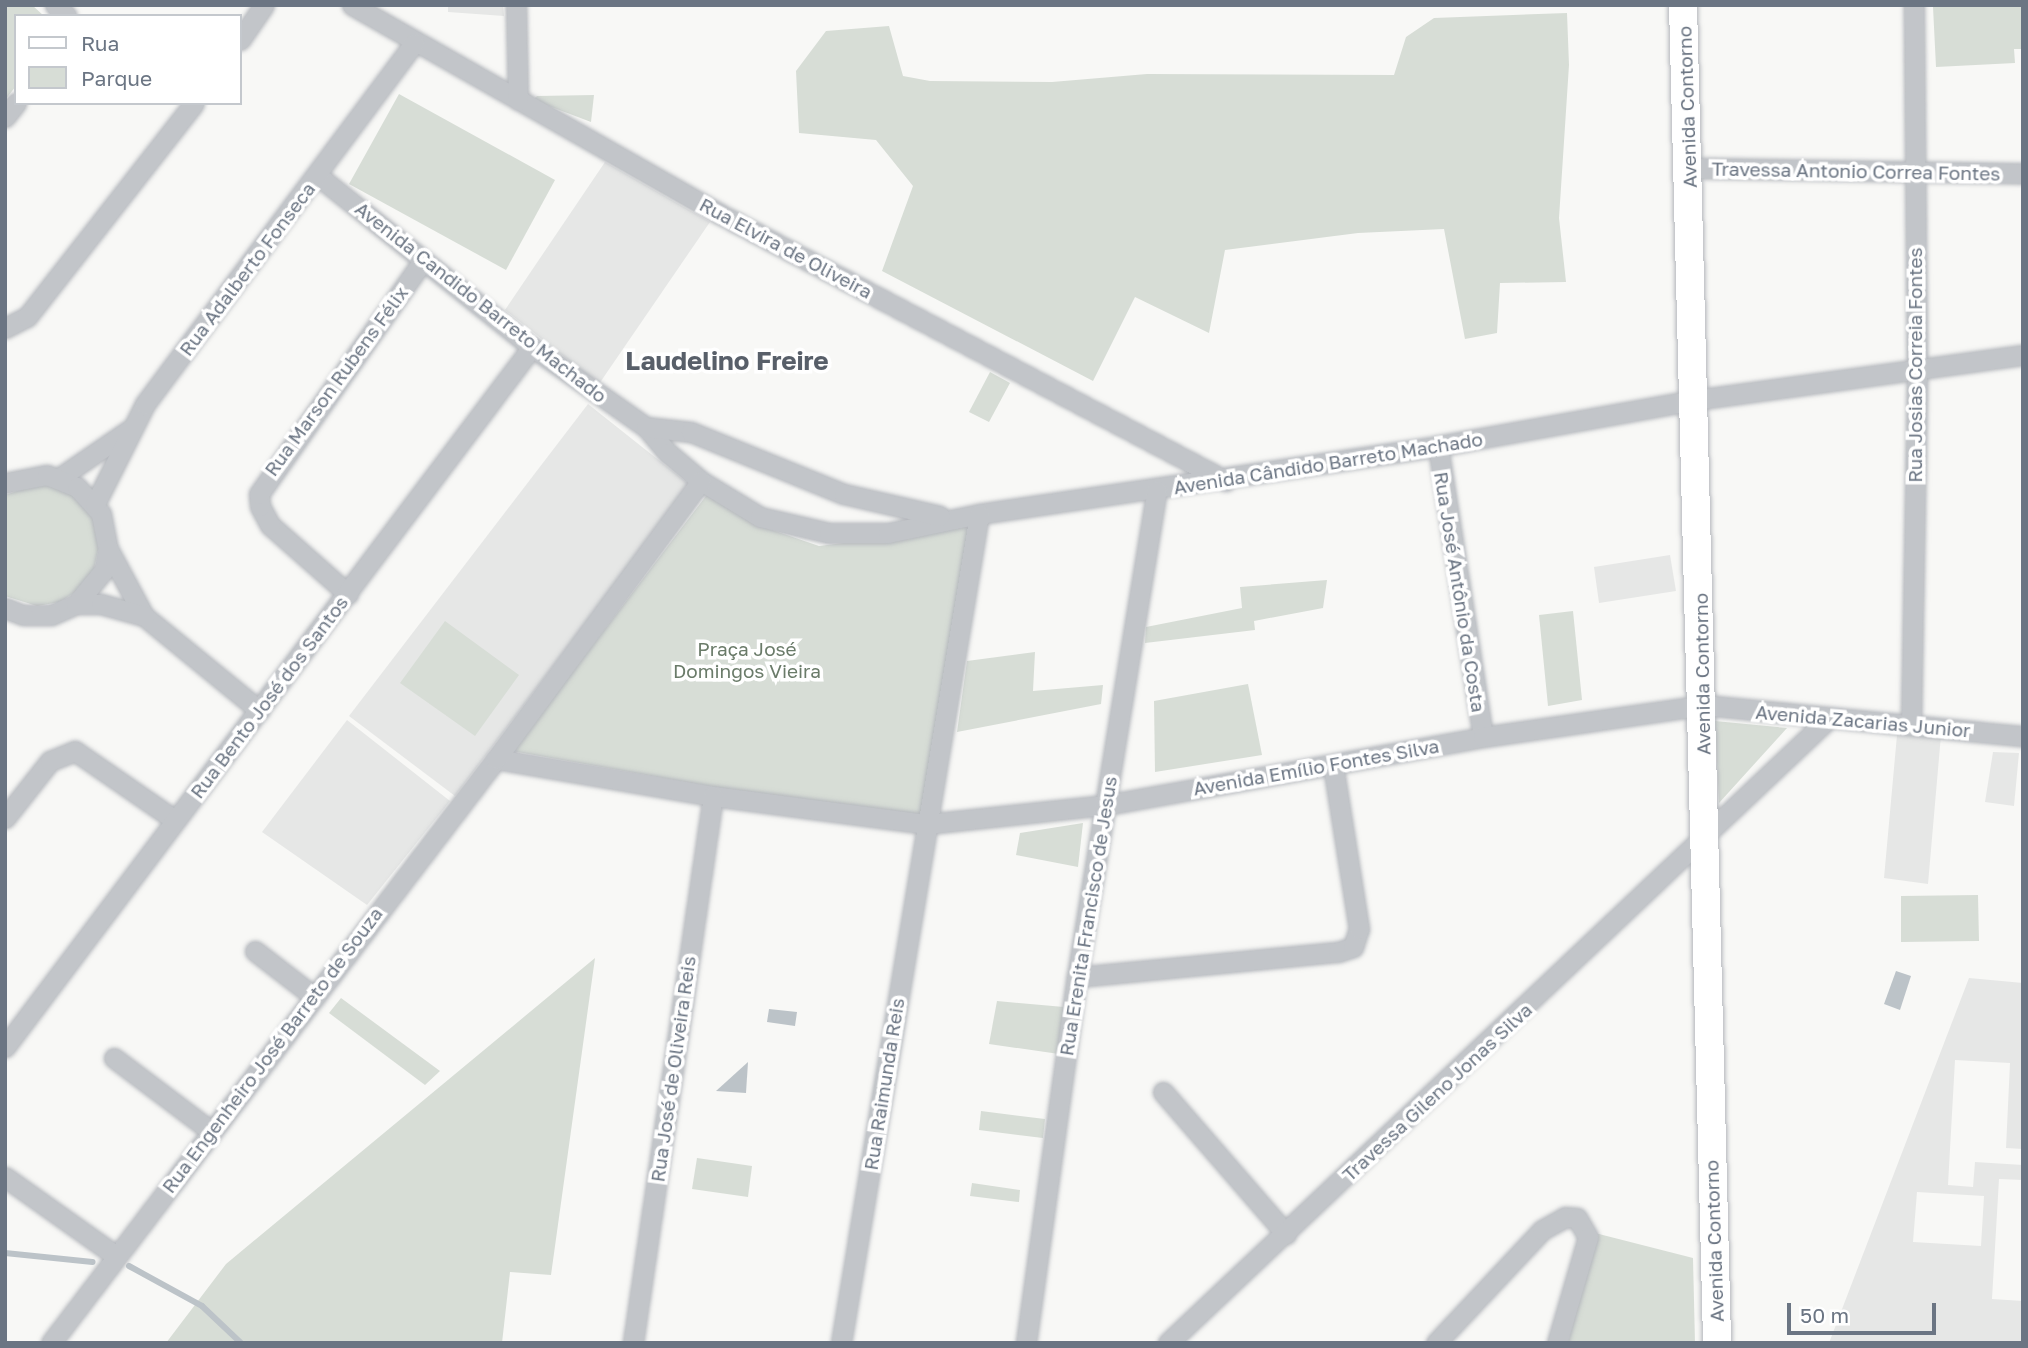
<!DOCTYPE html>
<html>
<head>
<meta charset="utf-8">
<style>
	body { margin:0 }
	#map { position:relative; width:2028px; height:1348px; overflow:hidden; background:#f8f8f6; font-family:"Golos Text",sans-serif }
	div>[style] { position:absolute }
	.built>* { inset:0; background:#e6e7e6 }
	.green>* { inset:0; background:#d7ddd6 }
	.water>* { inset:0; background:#bcc3c8 }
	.stream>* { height:6px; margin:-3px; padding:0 3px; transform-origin:3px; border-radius:3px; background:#bcc3c8 }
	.roads { filter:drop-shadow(0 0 2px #b5b8bd) drop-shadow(0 0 2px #b5b8bd) }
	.street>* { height:19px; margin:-9.5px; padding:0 9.5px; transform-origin:9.5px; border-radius:9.5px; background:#c2c5c9 }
	.secondary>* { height:28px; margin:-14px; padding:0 14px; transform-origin:14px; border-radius:14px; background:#fff }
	span { translate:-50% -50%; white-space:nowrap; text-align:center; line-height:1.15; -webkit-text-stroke:7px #fff; paint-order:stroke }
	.street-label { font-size:19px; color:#6b7583 }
	.park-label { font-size:19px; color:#6a7b69 }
	.district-label { font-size:26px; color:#585f69; font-weight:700 }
	.frame { position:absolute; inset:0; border:7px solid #6b7583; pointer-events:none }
	.legend { position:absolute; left:14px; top:14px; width:228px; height:91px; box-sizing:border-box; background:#fff; border:2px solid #c4c8cd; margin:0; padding:9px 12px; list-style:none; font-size:21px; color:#6b7583 }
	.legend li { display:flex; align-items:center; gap:14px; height:35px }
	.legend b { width:35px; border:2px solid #c4c8cd }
	.scale { position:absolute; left:1787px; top:1303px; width:149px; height:32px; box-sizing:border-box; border:4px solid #6b7583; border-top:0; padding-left:9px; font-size:21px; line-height:24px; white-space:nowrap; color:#6b7583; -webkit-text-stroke:5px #fff; paint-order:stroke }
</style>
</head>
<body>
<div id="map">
	<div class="built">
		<i style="clip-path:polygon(448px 5px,503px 5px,504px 16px,448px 12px)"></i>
		<i style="clip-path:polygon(605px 162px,710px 222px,599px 384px,505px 310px)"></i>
		<i style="clip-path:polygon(588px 404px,690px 485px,455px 796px,349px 716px)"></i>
		<i style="clip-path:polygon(1670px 555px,1676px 591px,1599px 603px,1594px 567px)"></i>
		<i style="clip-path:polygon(347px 720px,450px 801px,367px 905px,262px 832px)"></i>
		<i style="clip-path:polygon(1897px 735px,1941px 735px,1928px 884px,1884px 878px)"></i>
		<i style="clip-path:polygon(1993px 752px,2019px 753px,2014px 806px,1985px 802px)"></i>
		<i style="clip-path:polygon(evenodd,1969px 978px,2023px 983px,2023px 1149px,2006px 1148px,2010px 1063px,1955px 1060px,1948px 1185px,1973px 1187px,1975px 1162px,2023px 1165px,2023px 1180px,1999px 1179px,1992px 1299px,2023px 1301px,2023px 1343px,1829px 1343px,1969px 978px,1917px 1192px,1984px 1196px,1981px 1246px,1913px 1242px,1917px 1192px)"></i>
	</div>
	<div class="green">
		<i style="clip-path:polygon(5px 5px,32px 5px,44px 16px,16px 16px,16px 86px,5px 100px)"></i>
		<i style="clip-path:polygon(2023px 5px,2023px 49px,2014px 49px,2015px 63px,1936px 67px,1933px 7px)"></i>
		<i style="clip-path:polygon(1567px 13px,1569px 65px,1559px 218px,1566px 282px,1500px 283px,1497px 333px,1465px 339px,1444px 229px,1358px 233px,1225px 250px,1209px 333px,1135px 297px,1093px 381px,882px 271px,913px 186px,876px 140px,799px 133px,796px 71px,826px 31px,889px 26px,903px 76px,930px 81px,1052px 82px,1147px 74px,1394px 75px,1406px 37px,1434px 18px)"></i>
		<i style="clip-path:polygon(399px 94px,555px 180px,506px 270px,349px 184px)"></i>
		<i style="clip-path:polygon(594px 95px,591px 122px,533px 100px,537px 96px)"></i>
		<i style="clip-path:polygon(990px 372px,1010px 383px,989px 422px,969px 412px)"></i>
		<i style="clip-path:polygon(39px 484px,62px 489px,82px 502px,95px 522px,99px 546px,94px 569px,80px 589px,60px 602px,37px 606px,5px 596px,5px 495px)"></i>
		<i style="clip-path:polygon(709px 492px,755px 524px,819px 546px,884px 538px,971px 517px,922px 817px,713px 787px,512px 751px)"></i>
		<i style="clip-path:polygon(1327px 580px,1323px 608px,1254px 621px,1255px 630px,1145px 643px,1146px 627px,1242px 608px,1240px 587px)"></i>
		<i style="clip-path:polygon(1573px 611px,1582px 700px,1548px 706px,1539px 615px)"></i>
		<i style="clip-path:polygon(445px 621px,519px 675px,475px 736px,400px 683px)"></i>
		<i style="clip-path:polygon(1035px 652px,1033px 691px,1103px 685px,1101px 704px,957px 732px,967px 661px)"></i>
		<i style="clip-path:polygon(1248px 684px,1262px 755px,1155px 772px,1154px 701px)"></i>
		<i style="clip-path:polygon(1715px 721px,1787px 728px,1719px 803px)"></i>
		<i style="clip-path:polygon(1083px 823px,1078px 867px,1016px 855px,1020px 833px)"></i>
		<i style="clip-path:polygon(1978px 895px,1979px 941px,1901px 942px,1901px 896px)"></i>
		<i style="clip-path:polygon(595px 958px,551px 1275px,510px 1272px,502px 1343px,166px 1343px,226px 1264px)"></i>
		<i style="clip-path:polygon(341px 998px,440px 1071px,425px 1085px,329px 1013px)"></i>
		<i style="clip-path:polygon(997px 1001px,1064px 1007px,1059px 1054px,989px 1044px)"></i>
		<i style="clip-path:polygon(981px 1111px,1045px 1119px,1043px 1138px,979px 1130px)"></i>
		<i style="clip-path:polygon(697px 1158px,752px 1166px,748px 1197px,692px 1189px)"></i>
		<i style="clip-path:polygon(972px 1183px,1020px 1190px,1019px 1202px,970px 1196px)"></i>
		<i style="clip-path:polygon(1595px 1233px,1693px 1258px,1695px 1343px,1568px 1343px)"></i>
	</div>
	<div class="water">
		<i style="clip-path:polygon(1896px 971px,1911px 976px,1900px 1010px,1884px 1004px)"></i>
		<i style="clip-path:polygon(769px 1009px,797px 1012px,795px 1026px,767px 1022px)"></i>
		<i style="clip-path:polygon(748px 1062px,746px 1093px,716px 1091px)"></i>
	</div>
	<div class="stream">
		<i style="left:5px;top:1253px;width:88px;rotate:5.8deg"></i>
		<i style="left:129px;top:1266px;width:83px;rotate:28.7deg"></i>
		<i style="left:202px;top:1306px;width:54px;rotate:43.5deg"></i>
	</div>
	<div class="roads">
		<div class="street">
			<i style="left:55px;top:5px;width:16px;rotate:43deg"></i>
			<i style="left:352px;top:5px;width:421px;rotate:29.6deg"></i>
			<i style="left:718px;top:213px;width:574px;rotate:27.81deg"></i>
			<i style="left:516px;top:5px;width:95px;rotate:88.8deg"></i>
			<i style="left:240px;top:40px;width:42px;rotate:-55.6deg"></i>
			<i style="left:5px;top:117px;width:18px;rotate:-52deg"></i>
			<i style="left:1690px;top:168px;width:333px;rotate:0.9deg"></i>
			<i style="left:317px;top:175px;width:275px;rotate:38.7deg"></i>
			<i style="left:532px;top:347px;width:139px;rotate:35.1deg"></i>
			<i style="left:646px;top:427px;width:34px;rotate:50deg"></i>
			<i style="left:668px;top:453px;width:43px;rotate:40.3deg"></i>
			<i style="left:701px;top:481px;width:69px;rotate:31.4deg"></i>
			<i style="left:760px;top:517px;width:71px;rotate:13.1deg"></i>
			<i style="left:829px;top:533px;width:59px"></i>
			<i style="left:888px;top:533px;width:93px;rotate:-11.8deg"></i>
			<i style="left:979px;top:514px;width:464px;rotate:-8.4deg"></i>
			<i style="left:1438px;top:446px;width:260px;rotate:-10.2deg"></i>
			<i style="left:1694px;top:400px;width:332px;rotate:-7.8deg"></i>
			<i style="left:5px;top:328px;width:25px;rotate:-27deg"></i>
			<i style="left:27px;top:317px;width:271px;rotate:-52deg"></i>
			<i style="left:646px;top:427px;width:45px;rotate:6.3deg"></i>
			<i style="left:691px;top:432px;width:165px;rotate:22.1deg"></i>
			<i style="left:844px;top:494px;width:98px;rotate:12.9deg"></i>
			<i style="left:1438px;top:446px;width:294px;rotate:81.2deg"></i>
			<i style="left:59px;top:478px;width:85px;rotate:-34.4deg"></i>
			<i style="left:5px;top:483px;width:43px;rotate:-10.8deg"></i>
			<i style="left:47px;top:475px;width:32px;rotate:22deg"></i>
			<i style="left:77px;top:487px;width:36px;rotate:48deg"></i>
			<i style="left:101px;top:514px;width:36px;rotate:79deg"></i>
			<i style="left:108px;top:549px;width:21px;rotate:101deg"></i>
			<i style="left:104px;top:570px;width:44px;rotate:129.5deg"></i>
			<i style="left:76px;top:604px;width:27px;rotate:156deg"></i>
			<i style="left:51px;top:615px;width:28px;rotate:180deg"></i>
			<i style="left:23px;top:615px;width:19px;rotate:-159deg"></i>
			<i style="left:95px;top:504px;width:112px;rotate:-63.4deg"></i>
			<i style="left:145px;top:404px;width:450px;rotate:-53.3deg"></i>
			<i style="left:108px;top:549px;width:76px;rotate:61.8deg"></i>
			<i style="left:144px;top:616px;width:149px;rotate:39.3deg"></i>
			<i style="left:348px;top:594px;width:104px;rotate:-138.5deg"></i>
			<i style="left:270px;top:525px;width:21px;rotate:-118deg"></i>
			<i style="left:260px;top:506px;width:12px;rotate:-95deg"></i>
			<i style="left:259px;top:494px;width:285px;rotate:-54.9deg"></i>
			<i style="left:76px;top:604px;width:25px"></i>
			<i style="left:101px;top:604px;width:45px;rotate:15.6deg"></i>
			<i style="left:1911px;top:725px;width:357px;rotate:-89deg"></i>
			<i style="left:1917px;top:368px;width:363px;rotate:-90.5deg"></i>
			<i style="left:496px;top:759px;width:220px;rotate:9.7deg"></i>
			<i style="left:713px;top:796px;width:216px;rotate:7.5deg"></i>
			<i style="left:927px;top:824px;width:180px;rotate:-6.1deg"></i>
			<i style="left:1106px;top:805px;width:383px;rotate:-10.2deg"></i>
			<i style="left:1483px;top:737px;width:223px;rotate:-8.2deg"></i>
			<i style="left:1704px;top:705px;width:321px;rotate:5.6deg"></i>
			<i style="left:5px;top:818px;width:73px;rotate:-51.7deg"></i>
			<i style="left:50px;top:761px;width:27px;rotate:-22deg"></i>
			<i style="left:75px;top:751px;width:121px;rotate:34.6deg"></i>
			<i style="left:255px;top:951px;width:72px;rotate:37.7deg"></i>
			<i style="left:1077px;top:977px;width:262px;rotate:-5.5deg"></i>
			<i style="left:1338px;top:952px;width:16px;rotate:-18deg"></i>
			<i style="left:1353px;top:947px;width:19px;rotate:-72deg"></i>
			<i style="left:1359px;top:929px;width:166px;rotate:-99deg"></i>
			<i style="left:5px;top:1047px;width:876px;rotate:-53.03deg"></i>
			<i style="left:114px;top:1058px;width:121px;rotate:37deg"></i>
			<i style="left:1163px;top:1092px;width:188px;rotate:49.1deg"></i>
			<i style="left:5px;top:1177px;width:136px;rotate:35.4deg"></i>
			<i style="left:51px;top:1343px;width:734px;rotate:-52.69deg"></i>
			<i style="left:496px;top:759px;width:345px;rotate:-53.6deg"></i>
			<i style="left:633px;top:1343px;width:553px;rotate:-81.68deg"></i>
			<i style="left:841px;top:1343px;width:840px;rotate:-80.55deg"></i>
			<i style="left:1026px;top:1343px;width:370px;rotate:-82.1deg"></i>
			<i style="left:1077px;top:977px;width:493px;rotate:-80.7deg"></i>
			<i style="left:1168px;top:1343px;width:907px;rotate:-43.39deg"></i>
			<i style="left:1436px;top:1343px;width:155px;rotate:-46.8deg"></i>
			<i style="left:1542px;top:1230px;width:26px;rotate:-29deg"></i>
			<i style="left:1565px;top:1217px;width:12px;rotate:5deg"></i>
			<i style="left:1577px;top:1218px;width:22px;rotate:60deg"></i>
			<i style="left:1588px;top:1237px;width:110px;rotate:106.3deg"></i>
		</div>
		<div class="secondary">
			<i style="left:1683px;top:5px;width:1338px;rotate:88.54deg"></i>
		</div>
	</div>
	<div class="street-label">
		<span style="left:1687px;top:107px;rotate:-92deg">Avenida Contorno</span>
		<span style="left:1856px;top:171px;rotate:1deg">Travessa Antonio Correa Fontes</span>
		<span style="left:786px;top:248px;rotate:28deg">Rua Elvira de Oliveira</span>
		<span style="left:247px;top:269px;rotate:-53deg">Rua Adalberto Fonseca</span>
		<span style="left:481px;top:302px;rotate:38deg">Avenida Candido Barreto Machado</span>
		<span style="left:1915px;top:365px;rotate:-90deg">Rua Josias Correia Fontes</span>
		<span style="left:336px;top:381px;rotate:-54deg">Rua Marson Rubens Félix</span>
		<span style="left:1328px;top:463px;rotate:-9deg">Avenida Cândido Barreto Machado</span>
		<span style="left:1460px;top:592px;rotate:81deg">Rua José Antônio da Costa</span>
		<span style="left:1702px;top:674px;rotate:-91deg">Avenida Contorno</span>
		<span style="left:269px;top:697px;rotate:-53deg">Rua Bento José dos Santos</span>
		<span style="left:1863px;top:721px;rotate:5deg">Avenida Zacarias Junior</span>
		<span style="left:1316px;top:767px;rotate:-10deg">Avenida Emílio Fontes Silva</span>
		<span style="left:1088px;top:916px;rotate:-81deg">Rua Erenita Francisco de Jesus</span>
		<span style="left:272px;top:1050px;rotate:-53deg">Rua Engenheiro José Barreto de Souza</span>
		<span style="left:673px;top:1069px;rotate:-82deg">Rua José de Oliveira Reis</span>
		<span style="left:884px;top:1084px;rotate:-81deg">Rua Raimunda Reis</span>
		<span style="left:1437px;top:1092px;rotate:-43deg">Travessa Gileno Jonas Silva</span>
		<span style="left:1714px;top:1241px;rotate:-92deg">Avenida Contorno</span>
	</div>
	<div class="park-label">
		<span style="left:747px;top:660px">Praça José<br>Domingos Vieira</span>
	</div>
	<div class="district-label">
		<span style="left:727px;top:361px">Laudelino Freire</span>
	</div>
	<div class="frame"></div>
	<ul class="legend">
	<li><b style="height:9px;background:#fff"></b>Rua</li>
	<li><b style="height:19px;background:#d7ddd6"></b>Parque</li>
	</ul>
	<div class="scale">50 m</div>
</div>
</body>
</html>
